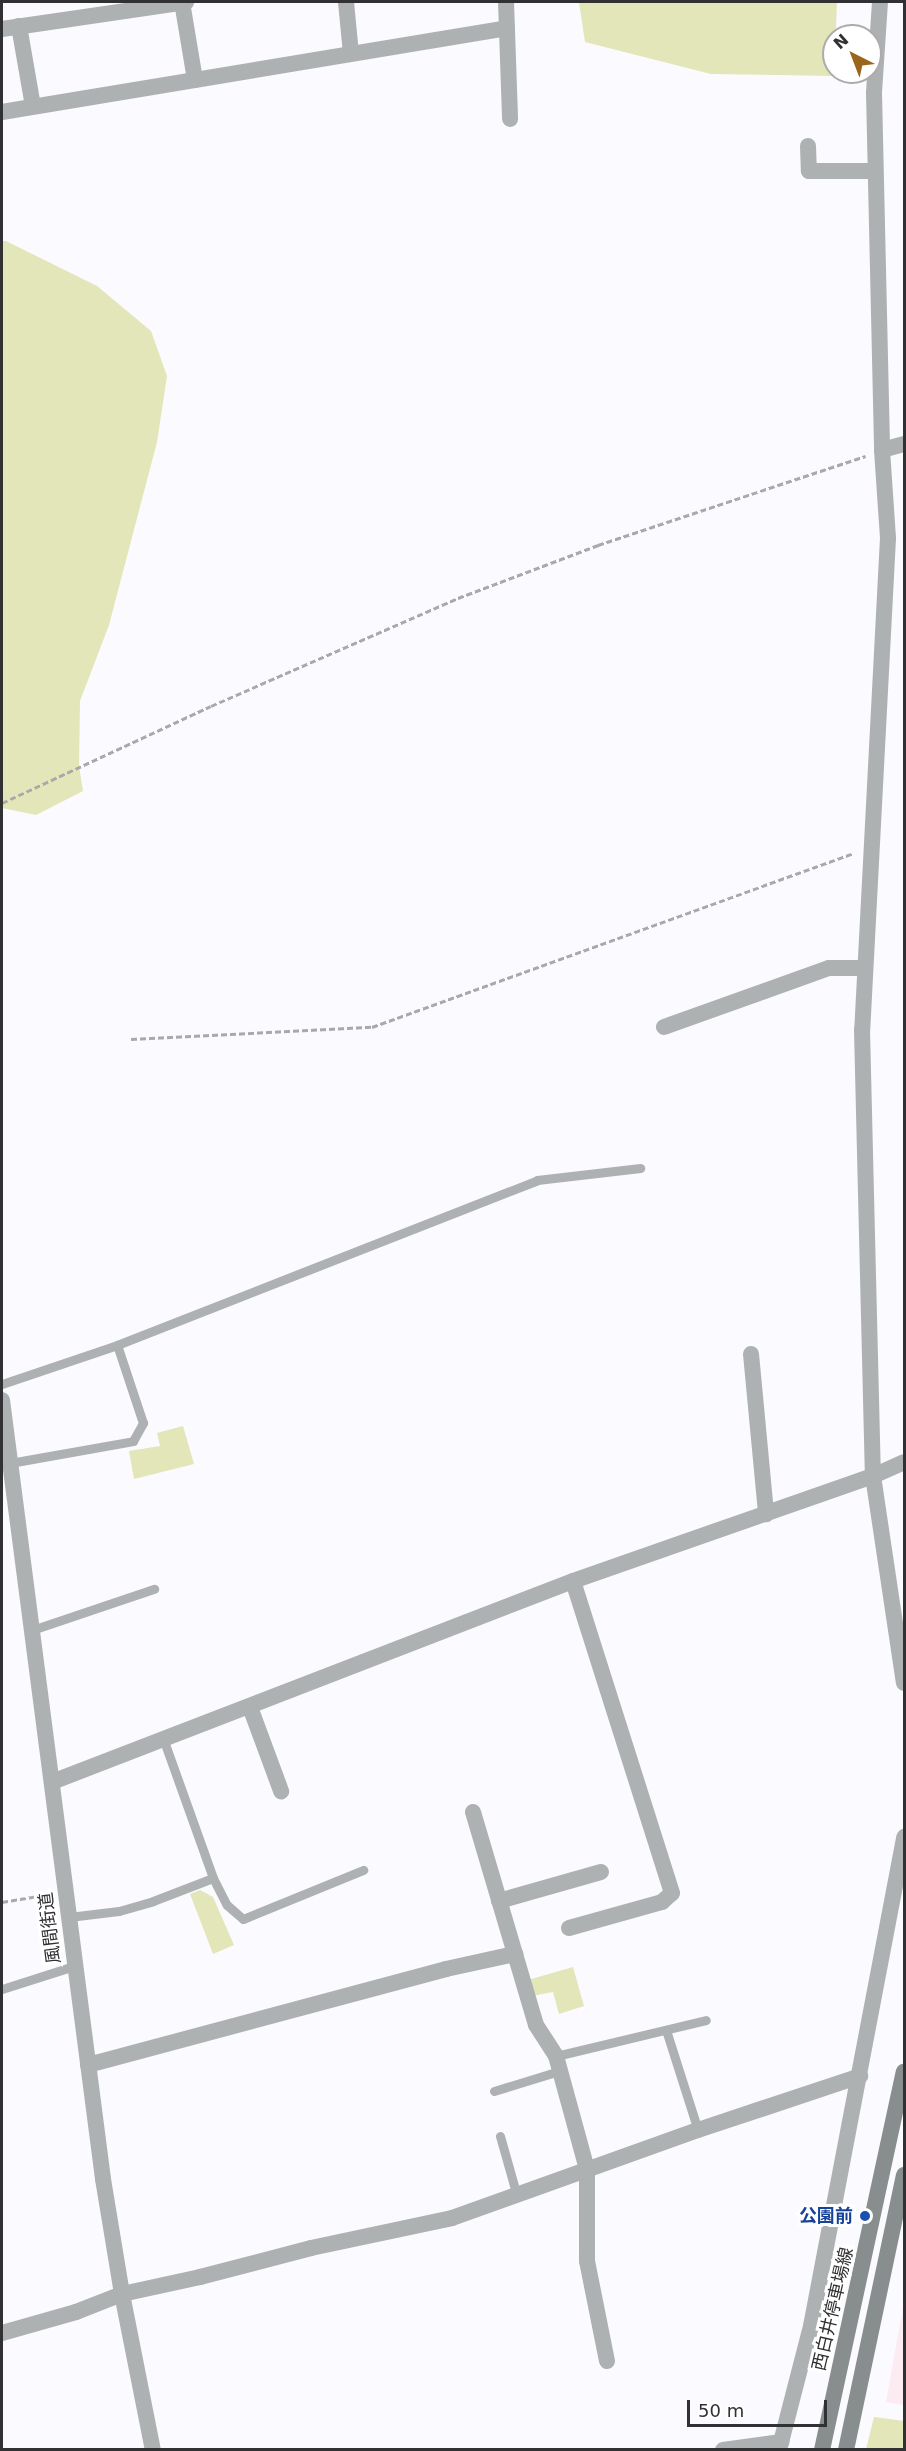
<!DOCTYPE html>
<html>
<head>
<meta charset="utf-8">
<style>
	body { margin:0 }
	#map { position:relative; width:906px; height:2451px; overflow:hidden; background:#fbfafe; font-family:"DejaVu Sans","Noto Sans JP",sans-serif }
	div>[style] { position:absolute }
	.education>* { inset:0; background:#fcecf1 }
	.green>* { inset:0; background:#e2e6b8 }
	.path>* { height:3px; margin-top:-1.5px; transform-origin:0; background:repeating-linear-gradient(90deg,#a9a8ab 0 6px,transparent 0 9px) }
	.service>* { height:9px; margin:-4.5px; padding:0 4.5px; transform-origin:4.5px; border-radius:4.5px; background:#adb1b1 }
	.minor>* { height:16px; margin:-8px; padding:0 8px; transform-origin:8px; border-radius:8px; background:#adb1b1 }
	.tertiary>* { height:16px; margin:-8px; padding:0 8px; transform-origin:8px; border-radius:8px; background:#adb1b1 }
	.secondary>* { height:16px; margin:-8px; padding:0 8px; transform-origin:8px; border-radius:8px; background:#888d8d }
	.dots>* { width:16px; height:16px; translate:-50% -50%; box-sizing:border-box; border:3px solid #fff; border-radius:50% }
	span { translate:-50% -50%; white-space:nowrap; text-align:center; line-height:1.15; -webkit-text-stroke:6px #fff; paint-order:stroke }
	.street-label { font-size:18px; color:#313032 }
	.transit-label { font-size:18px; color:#164399; font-weight:700 }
	.right { translate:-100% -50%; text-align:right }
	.frame { position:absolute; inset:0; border:3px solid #313032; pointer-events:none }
	.north { position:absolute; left:822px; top:24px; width:60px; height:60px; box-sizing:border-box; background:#fff; border:2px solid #adacad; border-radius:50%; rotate:318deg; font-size:16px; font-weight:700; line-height:24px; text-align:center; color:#313032 }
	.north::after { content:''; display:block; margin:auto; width:21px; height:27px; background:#9a651d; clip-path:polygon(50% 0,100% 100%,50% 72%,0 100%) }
	.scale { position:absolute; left:687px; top:2400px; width:140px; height:27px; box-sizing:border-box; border:3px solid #313032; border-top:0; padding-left:8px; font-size:18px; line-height:21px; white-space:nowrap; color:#313032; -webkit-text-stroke:4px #fff; paint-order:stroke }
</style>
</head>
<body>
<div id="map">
	<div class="education">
		<i style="clip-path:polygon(904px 2301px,904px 2405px,886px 2402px)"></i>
	</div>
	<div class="green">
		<i style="clip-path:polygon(579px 2px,837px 2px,834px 76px,711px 74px,585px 42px)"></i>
		<i style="clip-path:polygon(2px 241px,6px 241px,97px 286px,151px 331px,167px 376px,157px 442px,109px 625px,80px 701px,79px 766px,83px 791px,36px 815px,2px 808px)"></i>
		<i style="clip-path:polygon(183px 1426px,194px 1464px,134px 1479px,129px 1451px,160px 1446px,157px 1433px)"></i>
		<i style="clip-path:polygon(200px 1890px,213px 1897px,234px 1945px,213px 1954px,190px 1894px)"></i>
		<i style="clip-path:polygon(573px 1967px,584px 2006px,559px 2014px,553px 1992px,532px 1996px,528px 1980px)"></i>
		<i style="clip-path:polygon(874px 2417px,904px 2421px,904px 2449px,866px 2449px)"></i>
	</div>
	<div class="path">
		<i style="left:2px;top:803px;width:230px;rotate:-24.9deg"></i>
		<i style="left:211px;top:706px;width:270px;rotate:-23.6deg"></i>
		<i style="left:458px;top:598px;width:150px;rotate:-20.7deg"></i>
		<i style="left:598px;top:545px;width:282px;rotate:-18.4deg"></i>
		<i style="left:131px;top:1039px;width:241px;rotate:-2.9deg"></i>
		<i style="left:372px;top:1027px;width:512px;rotate:-19.85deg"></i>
		<i style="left:2px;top:1902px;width:49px;rotate:-9.5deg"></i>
	</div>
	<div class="service">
		<i style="left:2px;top:1384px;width:121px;rotate:-18.7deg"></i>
		<i style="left:117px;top:1345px;width:451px;rotate:-21.4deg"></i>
		<i style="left:537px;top:1180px;width:104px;rotate:-6.6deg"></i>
		<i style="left:10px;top:1463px;width:125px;rotate:-10.1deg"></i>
		<i style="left:133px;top:1441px;width:21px;rotate:-61deg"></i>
		<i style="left:143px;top:1423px;width:82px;rotate:-108.4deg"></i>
		<i style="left:32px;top:1630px;width:129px;rotate:-18.6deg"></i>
		<i style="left:164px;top:1741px;width:145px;rotate:70.3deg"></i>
		<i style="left:213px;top:1878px;width:30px;rotate:63deg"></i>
		<i style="left:227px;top:1905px;width:21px;rotate:41deg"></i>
		<i style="left:243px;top:1919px;width:130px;rotate:-22.2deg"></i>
		<i style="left:69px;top:1917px;width:50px;rotate:-6.8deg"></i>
		<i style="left:119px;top:1911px;width:35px;rotate:-16deg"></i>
		<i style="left:153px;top:1901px;width:64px;rotate:-21deg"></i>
		<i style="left:2px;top:1989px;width:76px;rotate:-17.7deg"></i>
		<i style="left:666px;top:2030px;width:105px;rotate:72.3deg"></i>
		<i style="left:556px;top:2056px;width:154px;rotate:-13.5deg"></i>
		<i style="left:494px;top:2091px;width:68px;rotate:-17.1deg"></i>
		<i style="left:500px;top:2136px;width:62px;rotate:74.2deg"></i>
	</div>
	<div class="minor">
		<i style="left:182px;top:2px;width:79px;rotate:80.5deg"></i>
		<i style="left:346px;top:2px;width:52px;rotate:84.5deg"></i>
		<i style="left:506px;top:2px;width:117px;rotate:88deg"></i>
		<i style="left:880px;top:2px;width:91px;rotate:93.8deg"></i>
		<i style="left:874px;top:93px;width:357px;rotate:88.7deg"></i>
		<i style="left:882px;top:450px;width:88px;rotate:86.1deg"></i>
		<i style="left:888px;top:538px;width:493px;rotate:93deg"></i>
		<i style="left:862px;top:1030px;width:446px;rotate:88.6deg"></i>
		<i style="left:873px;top:1476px;width:209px;rotate:81.5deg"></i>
		<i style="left:19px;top:26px;width:81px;rotate:80.1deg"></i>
		<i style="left:2px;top:29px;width:186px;rotate:-8.3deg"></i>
		<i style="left:2px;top:112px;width:512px;rotate:-9.44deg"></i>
		<i style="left:808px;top:146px;width:25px;rotate:88deg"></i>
		<i style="left:809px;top:171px;width:66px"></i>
		<i style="left:882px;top:450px;width:23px;rotate:-15deg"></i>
		<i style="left:664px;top:1027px;width:175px;rotate:-19.7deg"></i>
		<i style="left:829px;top:968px;width:36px"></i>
		<i style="left:751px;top:1354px;width:161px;rotate:84.6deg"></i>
		<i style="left:250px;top:1707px;width:90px;rotate:69.7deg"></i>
		<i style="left:52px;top:1782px;width:558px;rotate:-21.1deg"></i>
		<i style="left:573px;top:1581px;width:318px;rotate:-19.3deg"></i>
		<i style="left:873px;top:1476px;width:34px;rotate:-24deg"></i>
		<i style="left:473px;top:1812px;width:148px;rotate:73.5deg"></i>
		<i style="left:499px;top:1901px;width:106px;rotate:-15.9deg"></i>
		<i style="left:569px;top:1928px;width:97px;rotate:-15.6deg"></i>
		<i style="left:662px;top:1902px;width:13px;rotate:-42deg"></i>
		<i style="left:672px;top:1893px;width:327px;rotate:-107.6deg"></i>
		<i style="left:88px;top:2065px;width:371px;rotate:-15deg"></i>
		<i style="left:446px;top:1969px;width:71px;rotate:-12.3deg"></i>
		<i style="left:515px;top:1954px;width:74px;rotate:73.5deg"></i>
		<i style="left:536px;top:2025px;width:37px;rotate:57deg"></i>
		<i style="left:556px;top:2056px;width:117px;rotate:74.7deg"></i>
		<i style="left:587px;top:2169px;width:92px;rotate:90deg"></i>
		<i style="left:587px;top:2261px;width:102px;rotate:78.7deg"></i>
		<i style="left:2px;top:2333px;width:77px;rotate:-15.8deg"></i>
		<i style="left:76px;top:2312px;width:49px;rotate:-21.4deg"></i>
		<i style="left:122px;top:2294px;width:80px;rotate:-12.3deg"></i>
		<i style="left:200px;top:2277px;width:115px;rotate:-14.6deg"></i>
		<i style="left:311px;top:2248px;width:144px;rotate:-12deg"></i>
		<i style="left:452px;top:2218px;width:261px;rotate:-19.7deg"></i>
		<i style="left:698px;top:2130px;width:171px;rotate:-18.4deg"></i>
		<i style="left:723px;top:2450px;width:59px;rotate:-7.9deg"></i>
		<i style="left:779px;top:2450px;width:128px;rotate:-75.5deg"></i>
		<i style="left:811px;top:2326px;width:498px;rotate:-79.2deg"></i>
	</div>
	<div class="tertiary">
		<i style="left:2px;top:1400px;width:786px;rotate:82.61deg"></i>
		<i style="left:103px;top:2179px;width:117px;rotate:80.6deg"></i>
		<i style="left:122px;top:2294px;width:159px;rotate:78.8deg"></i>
	</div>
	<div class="secondary">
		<i style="left:822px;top:2450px;width:387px;rotate:-77.8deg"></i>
		<i style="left:846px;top:2450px;width:281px;rotate:-78.1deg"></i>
	</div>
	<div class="dots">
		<i style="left:865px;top:2216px;background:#1a4fb4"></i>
	</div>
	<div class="street-label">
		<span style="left:50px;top:1928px;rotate:-97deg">風間街道</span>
		<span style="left:833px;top:2309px;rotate:-77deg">西白井停車場線</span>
	</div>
	<div class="transit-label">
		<span class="right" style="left:853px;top:2216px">公園前</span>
	</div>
	<div class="frame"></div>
	<div class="north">N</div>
	<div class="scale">50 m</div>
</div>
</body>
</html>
